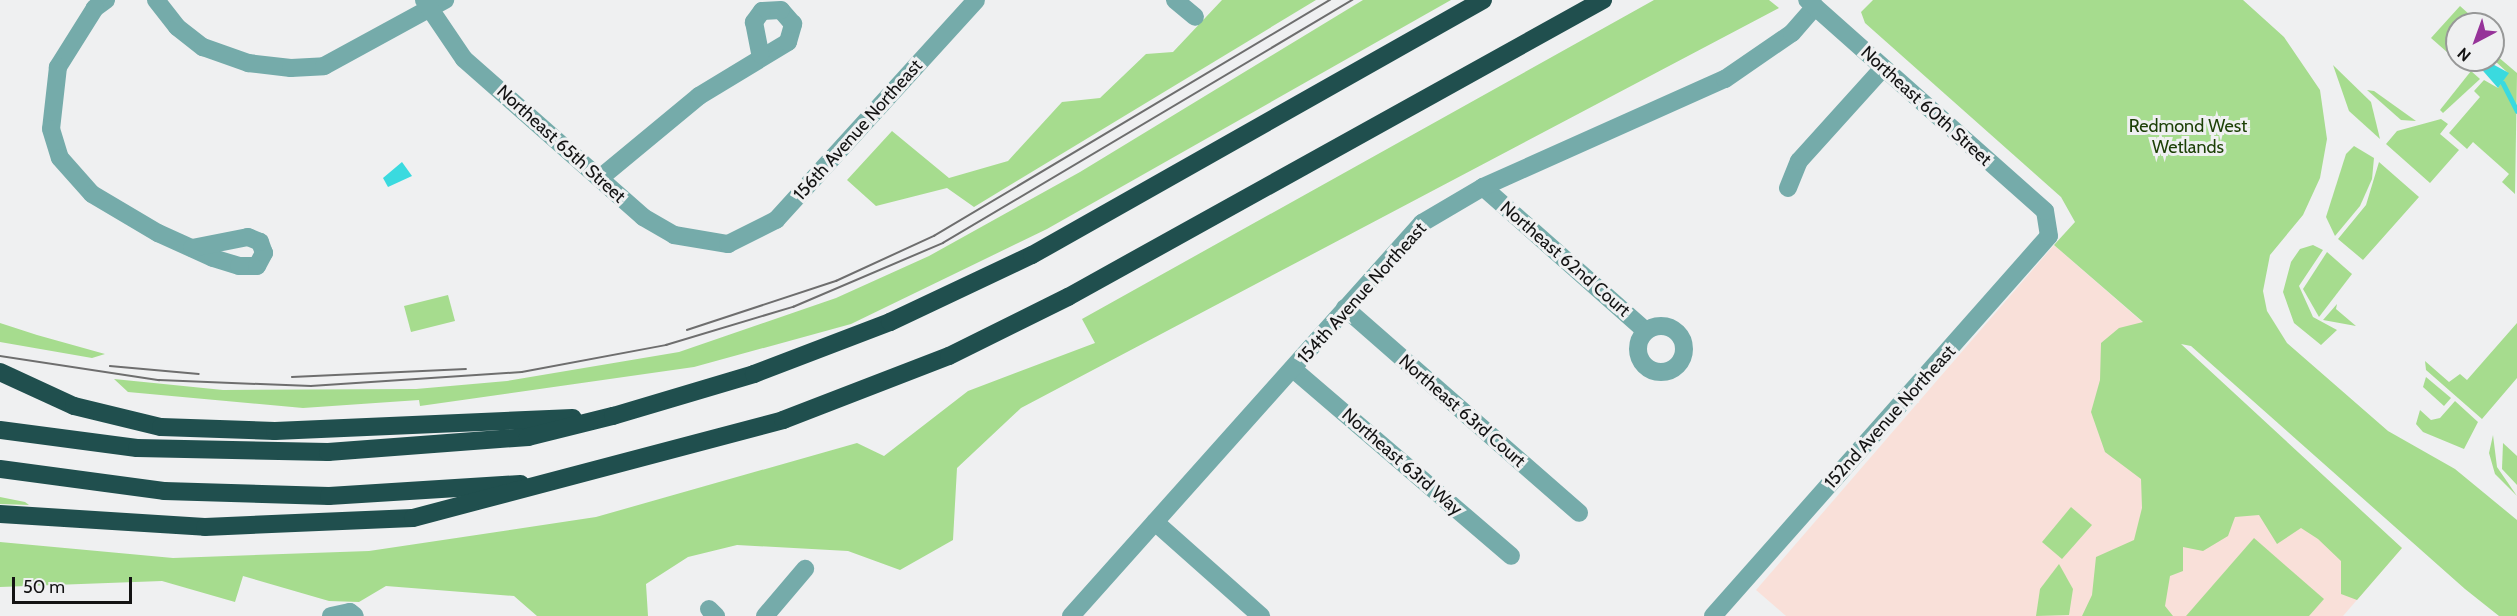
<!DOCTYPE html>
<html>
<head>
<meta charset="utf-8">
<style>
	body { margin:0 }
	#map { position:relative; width:2517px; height:616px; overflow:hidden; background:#eff0f1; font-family:Cabin,sans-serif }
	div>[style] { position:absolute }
	.education>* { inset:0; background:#f9e0d9 }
	.green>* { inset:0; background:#a6dc8e }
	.water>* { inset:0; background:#3adadf }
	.stream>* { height:4.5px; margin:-2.25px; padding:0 2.25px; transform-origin:2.25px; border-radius:2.25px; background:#3adadf }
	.minor>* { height:18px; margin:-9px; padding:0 9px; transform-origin:9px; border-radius:9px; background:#75abaa }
	.minor>.ring { margin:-9px; padding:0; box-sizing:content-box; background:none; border:18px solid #75abaa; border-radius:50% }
	.highway>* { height:18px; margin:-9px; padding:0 9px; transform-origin:9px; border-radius:9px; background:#204f4e }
	.tram>* { height:1.5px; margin:-0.75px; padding:0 0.75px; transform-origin:0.75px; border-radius:0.75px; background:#6e6e6e }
	span { translate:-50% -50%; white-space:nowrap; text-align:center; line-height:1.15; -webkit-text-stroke:6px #eff0f1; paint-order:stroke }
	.street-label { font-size:18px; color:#131313 }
	.park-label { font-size:18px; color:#1c4006 }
	.north { position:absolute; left:2445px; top:12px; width:60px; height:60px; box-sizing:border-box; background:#eff0f1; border:2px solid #979898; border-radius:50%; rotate:221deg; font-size:16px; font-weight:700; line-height:24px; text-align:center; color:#131313 }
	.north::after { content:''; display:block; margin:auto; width:21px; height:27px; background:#963399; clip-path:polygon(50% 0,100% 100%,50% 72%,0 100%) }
	.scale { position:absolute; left:12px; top:577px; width:120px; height:27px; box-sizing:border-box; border:3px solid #131313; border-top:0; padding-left:8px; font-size:18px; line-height:21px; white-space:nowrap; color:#131313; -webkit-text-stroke:4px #eff0f1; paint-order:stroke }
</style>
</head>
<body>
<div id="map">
	<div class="education">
		<i style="clip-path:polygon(2054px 245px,2402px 548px,2343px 616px,1786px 616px,1756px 590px)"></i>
	</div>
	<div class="green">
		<i style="clip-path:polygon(1222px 0,1316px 0,974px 207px,947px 188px,876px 206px,847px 180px,892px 131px,949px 178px,1008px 161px,1062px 102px,1100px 98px,1146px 54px,1173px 52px)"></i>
		<i style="clip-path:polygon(1363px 0,1451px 0,1047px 229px,851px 324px,694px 367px,420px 406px,419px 400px,303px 408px,128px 392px,114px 379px,223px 390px,416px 389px,507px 381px,679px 352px,836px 298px,929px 256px,1080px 172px)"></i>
		<i style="clip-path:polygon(1654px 0,1769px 0,1779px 8px,1021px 408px,957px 468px,953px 540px,900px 570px,848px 551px,737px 545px,688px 557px,646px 584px,648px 616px,537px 616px,514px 596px,386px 586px,359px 602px,329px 601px,243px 576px,235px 602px,162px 581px,0 587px,0 542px,173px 558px,369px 551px,596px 517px,857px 443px,884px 456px,968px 391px,1095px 343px,1082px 319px)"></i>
		<i style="clip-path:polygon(1873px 0,2243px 0,2284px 37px,2320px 90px,2327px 139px,2320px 178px,2303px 215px,2270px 255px,2263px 291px,2267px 311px,2287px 343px,2388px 431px,2455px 469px,2517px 520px,2517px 616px,2499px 616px,2465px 589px,2191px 346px,2181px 344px,2402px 548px,2357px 600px,2341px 594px,2341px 561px,2318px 539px,2301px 528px,2277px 544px,2259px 515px,2235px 517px,2228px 536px,2203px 551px,2183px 547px,2183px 571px,2170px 576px,2165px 606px,2173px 616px,2082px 616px,2092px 595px,2096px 557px,2134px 540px,2142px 508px,2141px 479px,2105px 452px,2091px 412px,2100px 380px,2101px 343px,2119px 328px,2143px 322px,2054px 245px,2075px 222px,2061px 197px,1865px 23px,1861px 12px)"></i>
		<i style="clip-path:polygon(2460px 6px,2480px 24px,2457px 24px,2457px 60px,2469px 60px,2467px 67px,2464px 67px,2431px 38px)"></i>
		<i style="clip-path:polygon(2497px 56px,2517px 73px,2515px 194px,2502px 182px,2509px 174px,2473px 142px,2467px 149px,2449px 133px,2480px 97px,2474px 91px,2484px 80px,2498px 88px,2508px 73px,2494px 60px)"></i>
		<i style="clip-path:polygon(2333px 65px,2371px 102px,2380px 139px,2349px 111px)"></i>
		<i style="clip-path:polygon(2471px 71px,2480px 79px,2443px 113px,2440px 110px)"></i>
		<i style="clip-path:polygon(2367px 90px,2374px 91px,2416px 121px,2401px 120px)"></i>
		<i style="clip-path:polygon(2441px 119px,2448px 124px,2440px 134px,2459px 150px,2430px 183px,2386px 144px,2397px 131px)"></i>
		<i style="clip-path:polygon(2354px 146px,2374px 158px,2372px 179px,2360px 206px,2335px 236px,2326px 217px,2346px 154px)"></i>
		<i style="clip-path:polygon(2379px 162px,2419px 197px,2363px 260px,2338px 239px,2366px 205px)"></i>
		<i style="clip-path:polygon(2313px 245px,2323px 250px,2299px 286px,2313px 317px,2337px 330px,2321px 345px,2294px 323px,2283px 292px,2291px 262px,2300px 249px)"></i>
		<i style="clip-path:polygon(2327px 252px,2352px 274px,2319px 317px,2303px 289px)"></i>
		<i style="clip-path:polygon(448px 295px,455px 321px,411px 332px,404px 306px)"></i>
		<i style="clip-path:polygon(2337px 304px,2336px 309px,2356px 326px,2323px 320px)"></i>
		<i style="clip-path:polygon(0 323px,37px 335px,105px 354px,92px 358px,0 342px)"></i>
		<i style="clip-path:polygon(2517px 323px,2517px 378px,2482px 419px,2426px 370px,2425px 361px,2449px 382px,2460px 374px,2467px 380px)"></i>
		<i style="clip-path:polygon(2426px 377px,2451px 398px,2444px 406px,2423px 387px)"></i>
		<i style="clip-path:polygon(2455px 401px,2478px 422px,2464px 449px,2423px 432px,2416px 424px,2420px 410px,2431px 420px,2440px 418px)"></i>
		<i style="clip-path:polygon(2493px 435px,2497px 467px,2517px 496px,2495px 474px,2489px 453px)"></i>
		<i style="clip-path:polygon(2503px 443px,2517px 456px,2517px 485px,2502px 469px)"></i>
		<i style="clip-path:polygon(0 497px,25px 502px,29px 505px,0 504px)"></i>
		<i style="clip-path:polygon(2071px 507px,2092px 525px,2062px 559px,2042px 542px)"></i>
		<i style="clip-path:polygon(2254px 538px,2324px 599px,2309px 616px,2186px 616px)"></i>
		<i style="clip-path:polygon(2059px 564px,2073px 589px,2069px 615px,2036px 616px,2040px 589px)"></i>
	</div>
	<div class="water">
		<i style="clip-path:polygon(2485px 60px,2509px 73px,2498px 88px,2477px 64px)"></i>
		<i style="clip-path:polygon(402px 162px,412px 176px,388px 187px,383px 178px)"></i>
	</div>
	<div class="stream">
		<i style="left:2503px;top:83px;width:31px;rotate:63deg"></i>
	</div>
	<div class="minor">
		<i style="left:106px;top:0;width:14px;rotate:144deg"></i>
		<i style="left:95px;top:8px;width:70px;rotate:122.1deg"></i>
		<i style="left:58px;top:67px;width:62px;rotate:96.4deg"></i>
		<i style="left:51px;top:129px;width:30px;rotate:73deg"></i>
		<i style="left:60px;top:158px;width:48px;rotate:48.4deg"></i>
		<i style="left:92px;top:194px;width:77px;rotate:30.6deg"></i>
		<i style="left:158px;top:233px;width:60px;rotate:24.4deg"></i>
		<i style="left:213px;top:258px;width:27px;rotate:17deg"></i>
		<i style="left:239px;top:266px;width:18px"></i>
		<i style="left:257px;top:266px;width:15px;rotate:-62deg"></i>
		<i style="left:264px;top:253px;width:12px;rotate:-110deg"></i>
		<i style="left:260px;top:242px;width:13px;rotate:-157deg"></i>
		<i style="left:248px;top:237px;width:57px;rotate:168.9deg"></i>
		<i style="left:156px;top:0;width:34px;rotate:52deg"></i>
		<i style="left:177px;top:27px;width:33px;rotate:38deg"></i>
		<i style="left:203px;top:47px;width:48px;rotate:19.6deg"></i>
		<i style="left:248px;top:63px;width:43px;rotate:6.6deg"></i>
		<i style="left:291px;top:68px;width:33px;rotate:-3deg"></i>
		<i style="left:324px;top:66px;width:138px;rotate:-28.6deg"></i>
		<i style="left:424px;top:0;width:71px;rotate:55.9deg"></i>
		<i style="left:464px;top:59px;width:239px;rotate:41.4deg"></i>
		<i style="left:643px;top:217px;width:36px;rotate:30deg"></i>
		<i style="left:674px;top:235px;width:55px;rotate:9.5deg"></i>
		<i style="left:728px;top:244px;width:54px;rotate:-26.6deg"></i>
		<i style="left:776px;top:220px;width:297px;rotate:-47.7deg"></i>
		<i style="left:1175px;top:0;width:26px;rotate:40deg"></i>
		<i style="left:600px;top:178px;width:129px;rotate:-39.6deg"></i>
		<i style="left:699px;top:96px;width:104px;rotate:-31.2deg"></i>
		<i style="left:788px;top:42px;width:19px;rotate:-74deg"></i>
		<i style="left:793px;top:24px;width:18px;rotate:-131deg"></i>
		<i style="left:781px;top:10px;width:19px;rotate:177deg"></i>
		<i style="left:762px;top:11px;width:14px;rotate:126deg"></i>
		<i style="left:754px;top:22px;width:33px;rotate:79deg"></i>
		<i style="left:1483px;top:187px;width:217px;rotate:41.5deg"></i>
		<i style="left:1788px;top:188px;width:29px;rotate:-68deg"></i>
		<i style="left:1799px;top:161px;width:125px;rotate:-47.9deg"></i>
		<i style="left:1345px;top:308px;width:311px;rotate:41.2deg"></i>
		<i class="ring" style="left:1638px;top:326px;width:28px;height:28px"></i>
		<i style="left:1293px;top:369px;width:287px;rotate:40.6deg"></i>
		<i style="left:1155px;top:522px;width:142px;rotate:41.6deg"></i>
		<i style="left:709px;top:609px;width:10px;rotate:45deg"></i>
		<i style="left:331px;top:616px;width:19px;rotate:-12deg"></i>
		<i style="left:350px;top:612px;width:6px;rotate:39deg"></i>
		<i style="left:765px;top:616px;width:62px;rotate:-49.6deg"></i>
		<i style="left:1071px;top:616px;width:527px;rotate:-48.23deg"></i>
		<i style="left:1422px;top:223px;width:71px;rotate:-30.5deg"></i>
		<i style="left:1483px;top:187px;width:265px;rotate:-24.1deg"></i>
		<i style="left:1725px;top:79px;width:81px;rotate:-34.5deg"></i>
		<i style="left:1792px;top:33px;width:35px;rotate:-49deg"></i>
		<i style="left:1713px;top:616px;width:507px;rotate:-48.52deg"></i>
		<i style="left:2049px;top:236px;width:25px;rotate:-99deg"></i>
		<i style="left:2045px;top:211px;width:318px;rotate:-138.4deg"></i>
	</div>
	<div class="highway">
		<i style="left:0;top:372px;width:81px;rotate:24.7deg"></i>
		<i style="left:74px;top:406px;width:89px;rotate:13.6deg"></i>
		<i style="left:161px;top:427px;width:114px;rotate:2deg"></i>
		<i style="left:275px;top:431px;width:298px;rotate:-2.5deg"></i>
		<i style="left:0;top:430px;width:138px;rotate:7.5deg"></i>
		<i style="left:137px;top:448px;width:191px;rotate:1.2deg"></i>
		<i style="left:328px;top:452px;width:201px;rotate:-4.3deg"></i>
		<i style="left:528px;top:437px;width:88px;rotate:-13.9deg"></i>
		<i style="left:613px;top:416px;width:147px;rotate:-16.6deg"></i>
		<i style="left:754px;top:374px;width:146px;rotate:-20.9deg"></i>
		<i style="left:890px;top:322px;width:157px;rotate:-25.3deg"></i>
		<i style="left:1032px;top:255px;width:518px;rotate:-29.48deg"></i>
		<i style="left:0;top:469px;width:165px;rotate:7.6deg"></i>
		<i style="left:164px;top:491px;width:165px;rotate:1.7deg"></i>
		<i style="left:329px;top:496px;width:192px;rotate:-3.6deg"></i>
		<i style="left:0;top:514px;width:205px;rotate:3.6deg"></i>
		<i style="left:205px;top:527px;width:208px;rotate:-2.5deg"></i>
		<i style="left:413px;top:518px;width:383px;rotate:-14.8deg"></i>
		<i style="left:783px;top:420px;width:178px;rotate:-21.1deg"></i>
		<i style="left:949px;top:356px;width:133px;rotate:-26.4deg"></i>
		<i style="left:1068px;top:297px;width:612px;rotate:-29.04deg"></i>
	</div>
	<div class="tram">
		<i style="left:687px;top:330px;width:157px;rotate:-18.2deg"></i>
		<i style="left:836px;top:281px;width:108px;rotate:-24.7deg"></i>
		<i style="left:934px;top:236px;width:461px;rotate:-30.8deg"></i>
		<i style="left:0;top:356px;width:161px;rotate:8.6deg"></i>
		<i style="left:159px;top:380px;width:152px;rotate:2.3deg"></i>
		<i style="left:311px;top:386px;width:211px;rotate:-3.8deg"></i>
		<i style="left:522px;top:372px;width:147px;rotate:-10.6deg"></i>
		<i style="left:666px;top:345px;width:133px;rotate:-16.7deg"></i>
		<i style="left:793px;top:307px;width:163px;rotate:-23.1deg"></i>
		<i style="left:943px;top:243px;width:476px;rotate:-30.7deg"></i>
		<i style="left:110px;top:366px;width:89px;rotate:5.1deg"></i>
		<i style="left:292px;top:377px;width:174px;rotate:-2.6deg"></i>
	</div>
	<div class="street-label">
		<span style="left:1926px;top:106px;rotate:42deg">Northeast 60th Street</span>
		<span style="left:858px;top:130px;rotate:-48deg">156th Avenue Northeast</span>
		<span style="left:561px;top:144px;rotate:42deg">Northeast 65th Street</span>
		<span style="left:1565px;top:259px;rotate:41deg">Northeast 62nd Court</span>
		<span style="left:1362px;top:293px;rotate:-48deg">154th Avenue Northeast</span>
		<span style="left:1462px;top:411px;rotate:41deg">Northeast 63rd Court</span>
		<span style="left:1890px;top:417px;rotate:-48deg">152nd Avenue Northeast</span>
		<span style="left:1402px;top:462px;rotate:41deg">Northeast 63rd Way</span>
	</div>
	<div class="park-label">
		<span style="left:2188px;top:137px">Redmond West<br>Wetlands</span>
	</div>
	<div class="north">N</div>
	<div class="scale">50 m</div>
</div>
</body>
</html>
